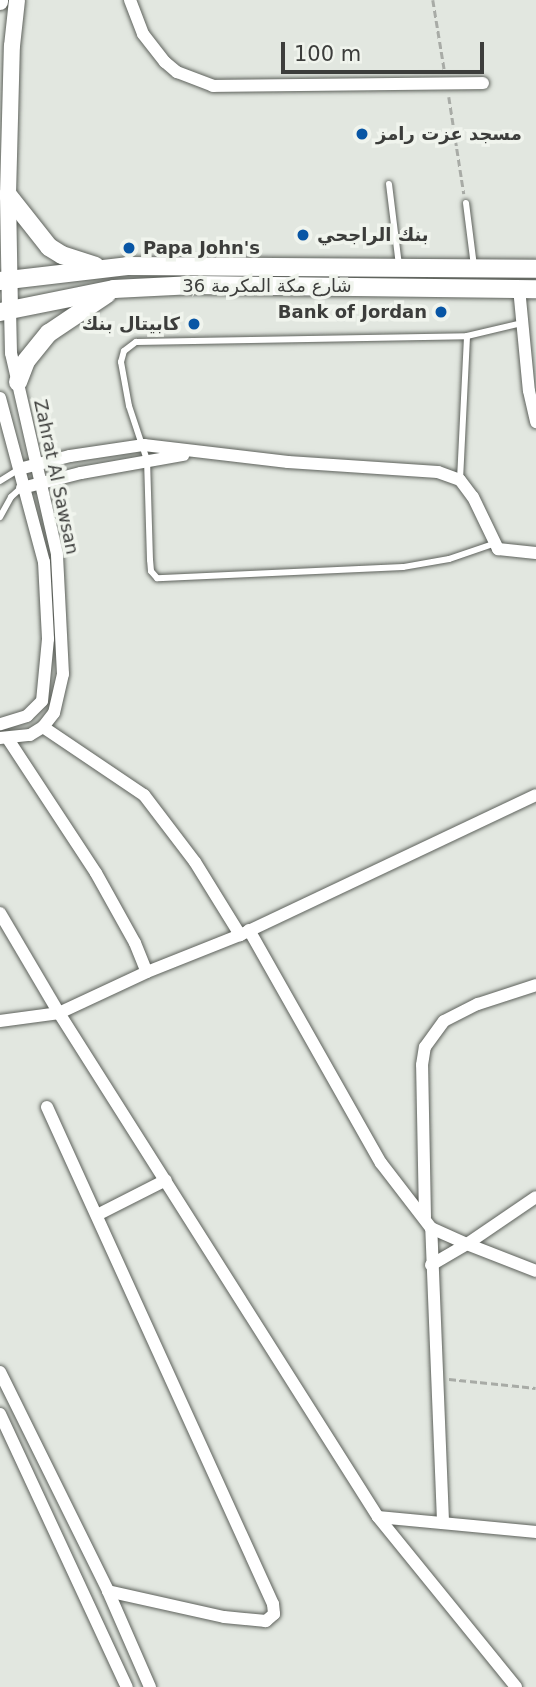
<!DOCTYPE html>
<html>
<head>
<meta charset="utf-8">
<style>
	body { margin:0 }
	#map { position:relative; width:536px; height:1687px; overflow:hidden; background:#e2e7e0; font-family:"DejaVu Sans",Vazirmatn,sans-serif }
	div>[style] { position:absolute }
	.path>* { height:2.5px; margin-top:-1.25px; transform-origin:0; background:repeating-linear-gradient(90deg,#a8aba6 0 7px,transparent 0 10.5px) }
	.roads { filter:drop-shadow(0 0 2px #5d615b) drop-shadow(0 0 2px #5d615b) }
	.lane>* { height:6px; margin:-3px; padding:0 3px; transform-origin:3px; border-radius:3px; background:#fff }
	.street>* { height:12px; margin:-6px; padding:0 6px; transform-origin:6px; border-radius:6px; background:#fff }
	.secondary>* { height:16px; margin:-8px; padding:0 8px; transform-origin:8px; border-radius:8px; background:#fff }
	.primary>* { height:18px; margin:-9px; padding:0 9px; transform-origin:9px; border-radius:9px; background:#fff }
	.dots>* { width:19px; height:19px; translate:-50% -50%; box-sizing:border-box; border:4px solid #f0f4ed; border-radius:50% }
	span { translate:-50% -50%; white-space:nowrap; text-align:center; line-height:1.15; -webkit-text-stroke:7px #f0f4ed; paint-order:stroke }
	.poi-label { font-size:18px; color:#3c3d3b; font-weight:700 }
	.left { translate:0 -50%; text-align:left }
	.right { translate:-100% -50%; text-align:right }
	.street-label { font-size:18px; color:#3c3d3b }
	.scale { position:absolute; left:281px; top:42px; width:203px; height:32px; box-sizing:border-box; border:4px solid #3c3d3b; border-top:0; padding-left:9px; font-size:21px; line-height:24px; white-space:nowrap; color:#3c3d3b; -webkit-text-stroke:5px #f0f4ed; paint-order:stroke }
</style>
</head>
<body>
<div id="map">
	<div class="path">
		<i style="left:433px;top:0;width:74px;rotate:80.7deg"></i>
		<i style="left:449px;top:97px;width:98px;rotate:81.2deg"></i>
		<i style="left:449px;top:1379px;width:87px;rotate:5.9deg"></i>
	</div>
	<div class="roads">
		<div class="lane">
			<i style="left:389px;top:184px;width:83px;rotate:83deg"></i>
			<i style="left:466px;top:203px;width:64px;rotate:82.8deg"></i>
			<i style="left:460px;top:480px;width:144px;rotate:-87.2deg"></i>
			<i style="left:0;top:481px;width:22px;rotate:-32deg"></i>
			<i style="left:0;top:517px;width:23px;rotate:-61deg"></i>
			<i style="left:11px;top:497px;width:13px;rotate:-42deg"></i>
			<i style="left:493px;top:544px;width:46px;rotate:161.2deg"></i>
			<i style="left:449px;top:559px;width:47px;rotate:170.1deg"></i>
			<i style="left:403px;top:567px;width:246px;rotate:177.4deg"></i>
			<i style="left:157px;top:578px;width:9px;rotate:-131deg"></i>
			<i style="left:151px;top:571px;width:11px;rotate:-95deg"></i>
			<i style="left:150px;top:560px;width:100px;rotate:-91.7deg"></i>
			<i style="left:147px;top:460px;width:57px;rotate:-108.4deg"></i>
			<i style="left:129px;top:406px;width:45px;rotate:-100.3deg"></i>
			<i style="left:121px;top:362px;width:11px;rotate:-75deg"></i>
			<i style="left:124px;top:351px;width:15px;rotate:-37deg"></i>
			<i style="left:136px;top:342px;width:331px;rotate:-1deg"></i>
			<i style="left:467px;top:336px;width:57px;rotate:-13.3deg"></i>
		</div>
		<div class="street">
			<i style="left:130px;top:0;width:36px;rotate:69deg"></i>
			<i style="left:143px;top:34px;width:36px;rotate:52deg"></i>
			<i style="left:165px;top:62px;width:16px;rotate:40deg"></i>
			<i style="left:177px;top:72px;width:39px;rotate:21deg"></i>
			<i style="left:213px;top:86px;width:270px;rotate:-0.6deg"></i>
			<i style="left:519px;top:288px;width:103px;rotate:84.5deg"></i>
			<i style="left:529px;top:391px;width:32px;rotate:77deg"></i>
			<i style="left:0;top:398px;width:170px;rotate:75deg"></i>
			<i style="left:44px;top:562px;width:77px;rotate:87deg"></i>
			<i style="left:48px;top:639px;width:62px;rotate:95.5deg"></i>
			<i style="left:42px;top:701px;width:21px;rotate:135deg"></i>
			<i style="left:27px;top:716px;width:28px;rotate:163deg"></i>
			<i style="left:19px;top:469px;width:53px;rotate:-14.3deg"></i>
			<i style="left:70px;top:456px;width:75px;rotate:-8.5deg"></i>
			<i style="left:144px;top:445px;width:145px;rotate:6.7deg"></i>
			<i style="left:288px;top:462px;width:150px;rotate:3.8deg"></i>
			<i style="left:438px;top:472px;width:23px;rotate:20deg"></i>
			<i style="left:460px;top:480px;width:21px;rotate:53deg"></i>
			<i style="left:473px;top:497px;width:58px;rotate:64.3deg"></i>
			<i style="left:498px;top:549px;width:38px;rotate:6deg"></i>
			<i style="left:22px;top:488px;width:61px;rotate:-14.3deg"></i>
			<i style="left:81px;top:473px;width:104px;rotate:-10deg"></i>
			<i style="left:43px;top:727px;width:122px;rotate:34deg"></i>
			<i style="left:144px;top:795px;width:84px;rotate:52.7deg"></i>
			<i style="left:195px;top:862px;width:86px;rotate:58.3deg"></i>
			<i style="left:0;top:738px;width:30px;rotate:-6deg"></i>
			<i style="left:30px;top:735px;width:15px;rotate:-32deg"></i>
			<i style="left:43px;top:727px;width:18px;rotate:-52deg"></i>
			<i style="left:54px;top:713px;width:40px;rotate:-77deg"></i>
			<i style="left:63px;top:674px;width:120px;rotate:-92.9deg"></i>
			<i style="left:57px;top:554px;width:206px;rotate:-102.9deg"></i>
			<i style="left:11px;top:353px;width:43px;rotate:-91.3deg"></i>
			<i style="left:8px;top:739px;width:160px;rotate:56.7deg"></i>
			<i style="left:96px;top:873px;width:80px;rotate:60.9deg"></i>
			<i style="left:135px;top:943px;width:31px;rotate:68deg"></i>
			<i style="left:0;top:913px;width:116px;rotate:59.5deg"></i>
			<i style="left:59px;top:1013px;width:596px;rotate:57.67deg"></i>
			<i style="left:378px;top:1517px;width:219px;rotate:50.9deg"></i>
			<i style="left:249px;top:930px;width:268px;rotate:60.5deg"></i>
			<i style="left:381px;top:1163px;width:82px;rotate:52.4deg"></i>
			<i style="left:0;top:1021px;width:60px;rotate:-7.7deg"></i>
			<i style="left:59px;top:1013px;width:97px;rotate:-25deg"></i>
			<i style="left:147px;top:972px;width:100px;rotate:-21.7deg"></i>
			<i style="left:240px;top:935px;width:327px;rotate:-25.3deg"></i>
			<i style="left:47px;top:1107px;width:546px;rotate:65.55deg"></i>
			<i style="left:273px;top:1604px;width:10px;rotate:84deg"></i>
			<i style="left:274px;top:1614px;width:11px;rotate:139deg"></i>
			<i style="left:266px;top:1621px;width:42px;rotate:-174.6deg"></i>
			<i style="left:224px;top:1617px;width:119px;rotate:-167.4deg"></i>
			<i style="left:97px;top:1215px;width:77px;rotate:-26.9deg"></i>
			<i style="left:425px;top:1217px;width:152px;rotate:-91.1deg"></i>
			<i style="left:422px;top:1065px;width:18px;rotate:-81deg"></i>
			<i style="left:425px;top:1047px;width:32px;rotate:-54deg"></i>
			<i style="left:444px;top:1021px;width:38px;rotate:-27deg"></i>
			<i style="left:478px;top:1004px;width:61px;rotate:-18.1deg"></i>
			<i style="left:431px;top:1265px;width:42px;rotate:-30.3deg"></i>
			<i style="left:467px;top:1244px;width:74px;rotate:21.4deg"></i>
			<i style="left:0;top:1372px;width:244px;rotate:63.7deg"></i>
			<i style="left:108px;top:1591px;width:105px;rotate:66.4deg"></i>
			<i style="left:0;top:1414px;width:301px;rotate:65.1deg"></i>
			<i style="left:378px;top:1517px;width:159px;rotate:5.4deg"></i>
			<i style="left:443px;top:1521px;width:293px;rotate:-92.3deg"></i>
			<i style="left:431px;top:1228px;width:39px;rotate:24deg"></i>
			<i style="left:467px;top:1244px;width:83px;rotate:-34.3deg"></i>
		</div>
		<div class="secondary">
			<i style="left:0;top:2px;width:2px;rotate:-90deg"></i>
			<i style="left:10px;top:310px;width:115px;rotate:-91deg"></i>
			<i style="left:8px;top:195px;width:149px;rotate:-88.5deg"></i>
			<i style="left:12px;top:46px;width:46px;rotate:-83.8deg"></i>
		</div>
		<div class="primary">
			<i style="left:8px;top:195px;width:66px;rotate:51.7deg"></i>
			<i style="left:49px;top:247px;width:15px;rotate:32deg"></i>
			<i style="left:62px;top:255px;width:35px;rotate:18deg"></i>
			<i style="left:0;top:281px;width:128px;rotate:-6.7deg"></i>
			<i style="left:127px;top:266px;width:409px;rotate:0.4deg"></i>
			<i style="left:0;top:312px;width:116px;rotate:-11.4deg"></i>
			<i style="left:114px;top:289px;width:80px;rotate:-2.9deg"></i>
			<i style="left:194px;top:285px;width:342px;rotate:0.7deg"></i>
			<i style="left:18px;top:382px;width:22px;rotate:-69deg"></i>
			<i style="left:26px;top:361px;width:36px;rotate:-51deg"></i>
			<i style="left:49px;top:333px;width:70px;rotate:-33.9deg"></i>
		</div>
	</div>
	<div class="dots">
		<i style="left:362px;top:134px;background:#0856a5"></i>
		<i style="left:303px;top:235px;background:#0856a5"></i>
		<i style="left:129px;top:248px;background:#0856a5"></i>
		<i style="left:441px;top:312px;background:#0856a5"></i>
		<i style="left:194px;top:324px;background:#0856a5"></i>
	</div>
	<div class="poi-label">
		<span class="left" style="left:376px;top:134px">مسجد عزت رامز</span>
		<span class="left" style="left:317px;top:235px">بنك الراجحي</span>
		<span class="left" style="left:143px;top:248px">Papa John's</span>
		<span class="right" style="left:427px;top:312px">Bank of Jordan</span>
		<span class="right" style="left:180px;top:324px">كابيتال بنك</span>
	</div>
	<div class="street-label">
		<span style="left:267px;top:286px">شارع مكة المكرمة 36</span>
		<span style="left:56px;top:477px;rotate:78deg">Zahrat Al Sawsan</span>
	</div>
	<div class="scale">100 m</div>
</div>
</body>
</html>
